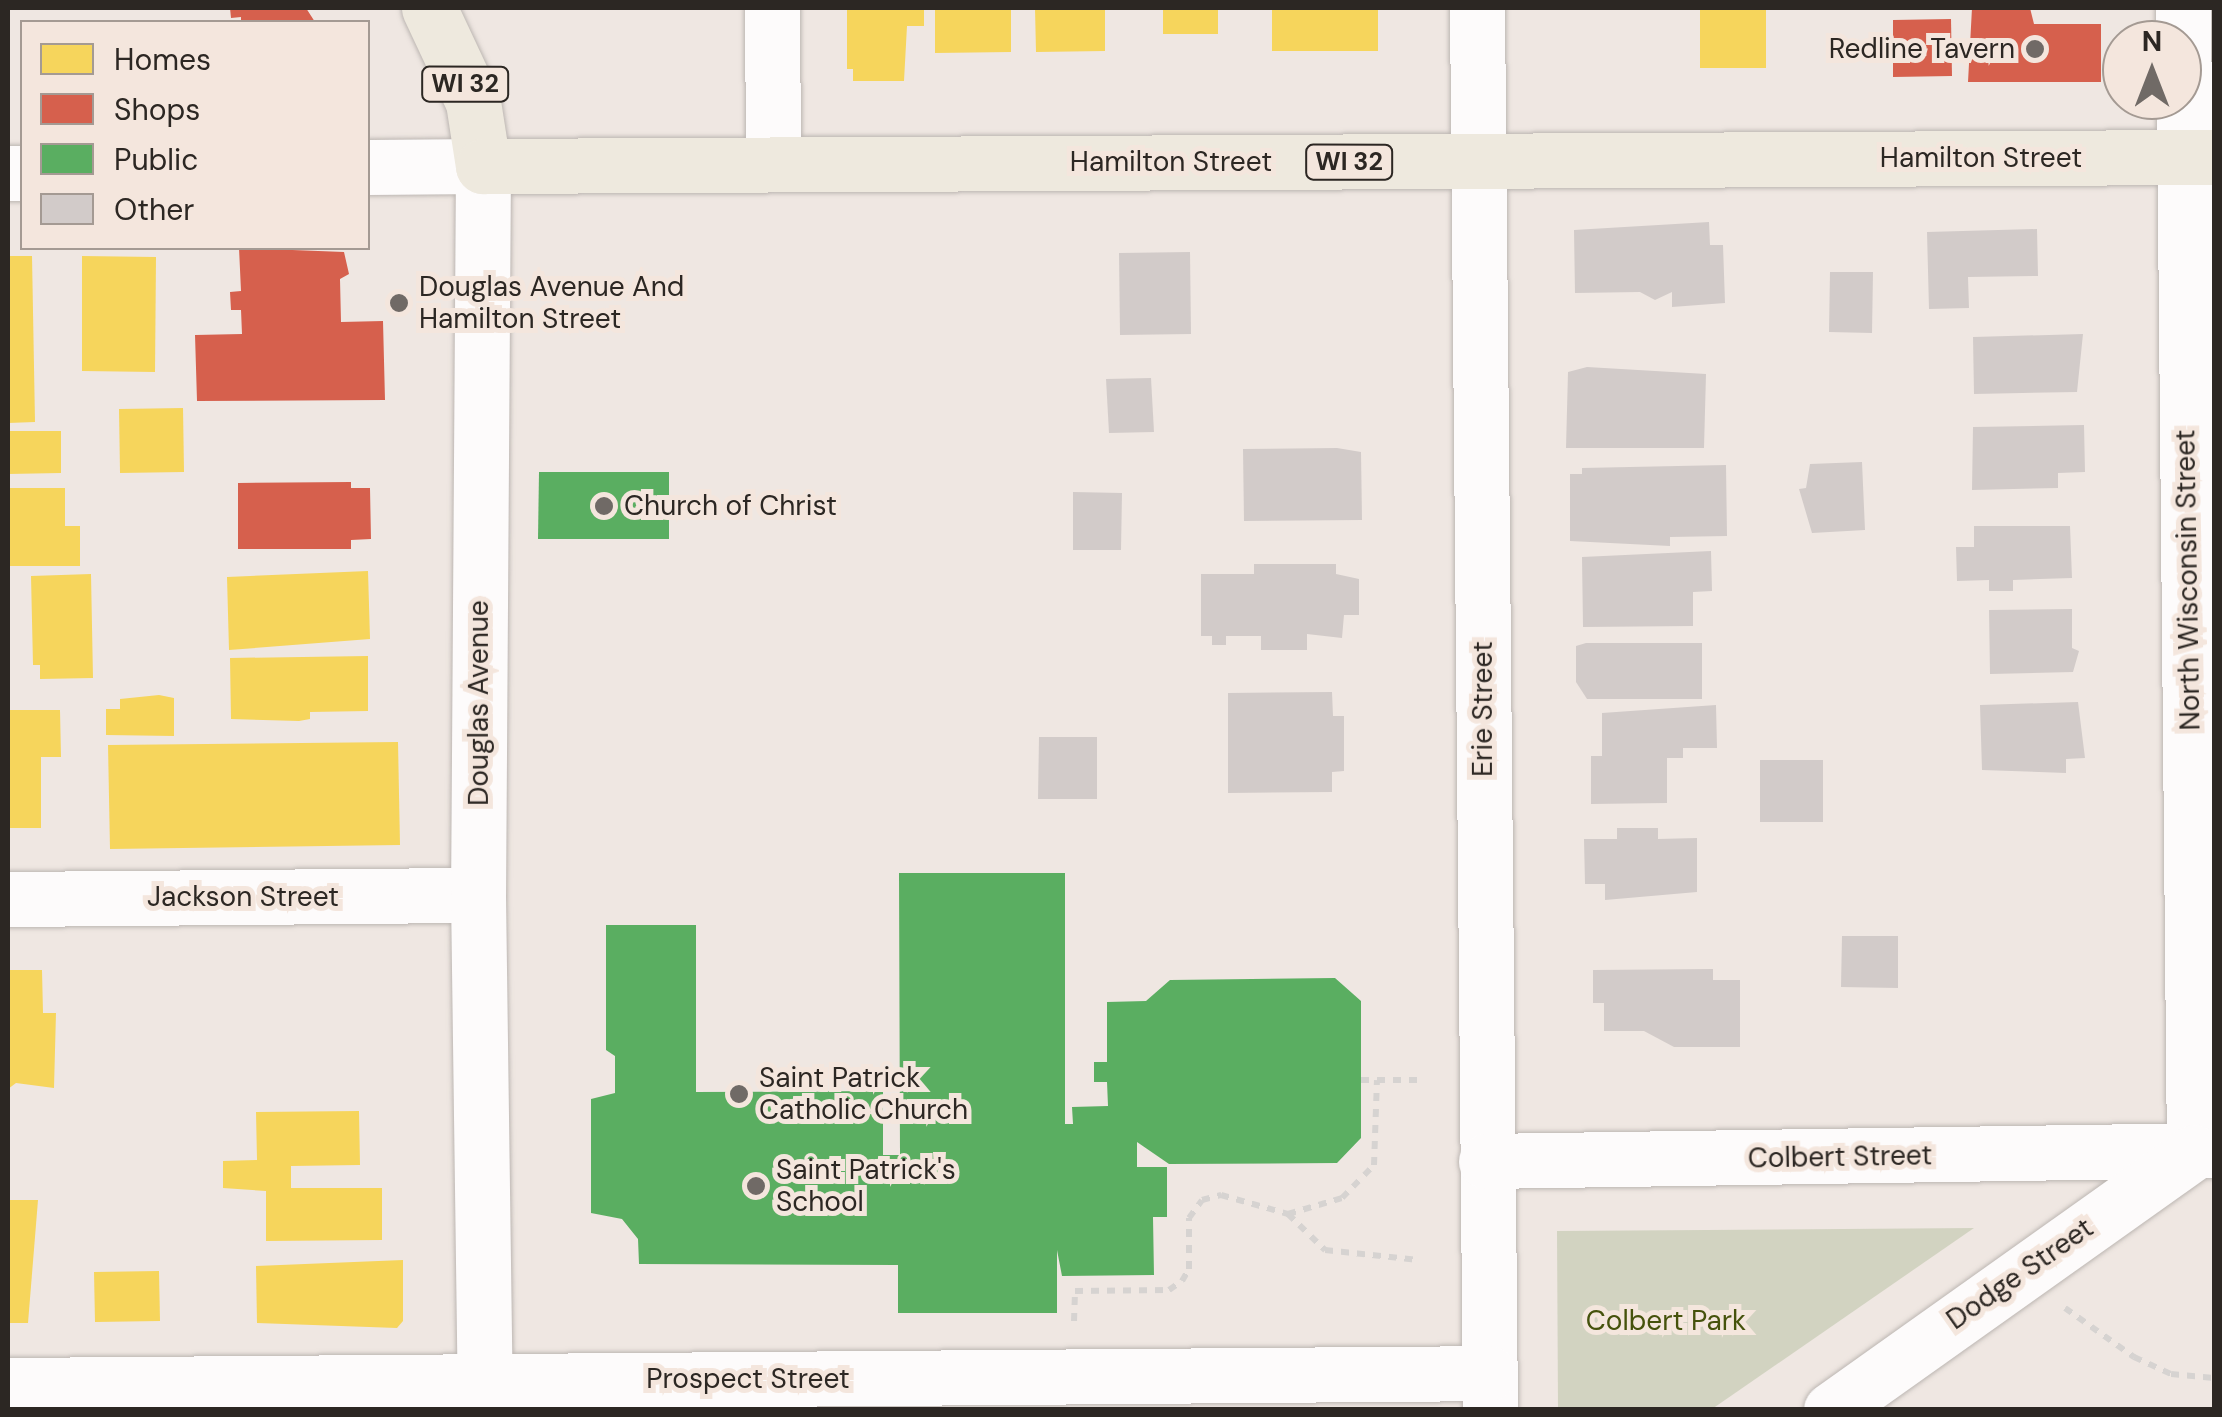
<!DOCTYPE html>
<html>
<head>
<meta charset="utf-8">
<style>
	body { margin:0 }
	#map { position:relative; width:2222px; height:1417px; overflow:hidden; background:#efe7e2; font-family:"DM Sans",sans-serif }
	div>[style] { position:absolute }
	.green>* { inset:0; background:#d2d3c1 }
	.homes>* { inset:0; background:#f6d55c }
	.shops>* { inset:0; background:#d6604d }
	.public>* { inset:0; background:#5aae61 }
	.building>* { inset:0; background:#d2cbc9 }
	.path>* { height:6px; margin-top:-3px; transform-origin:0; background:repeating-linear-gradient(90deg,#d6d3d1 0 8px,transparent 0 16px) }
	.roads { filter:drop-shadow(0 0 2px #bcb6b2) drop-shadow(0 0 2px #bcb6b2) }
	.street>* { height:55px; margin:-27.5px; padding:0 27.5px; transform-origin:27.5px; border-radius:27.5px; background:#fdfbfb }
	.secondary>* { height:55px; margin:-27.5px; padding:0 27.5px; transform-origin:27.5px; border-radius:27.5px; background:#fdfbfb }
	.primary>* { height:55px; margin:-27.5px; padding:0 27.5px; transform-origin:27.5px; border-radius:27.5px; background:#eee9de }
	.dots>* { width:28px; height:28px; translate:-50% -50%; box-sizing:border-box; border:5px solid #f4e6dd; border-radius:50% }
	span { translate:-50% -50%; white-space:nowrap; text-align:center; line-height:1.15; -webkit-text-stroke:10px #f4e6dd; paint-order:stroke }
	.shield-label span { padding:2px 8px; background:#f4e6dd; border:2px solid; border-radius:8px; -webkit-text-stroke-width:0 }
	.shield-label { font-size:25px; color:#2c2723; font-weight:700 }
	.poi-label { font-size:28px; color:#2c2723 }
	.right { translate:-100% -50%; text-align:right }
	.left { translate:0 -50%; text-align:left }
	.street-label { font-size:28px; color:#2c2723 }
	.park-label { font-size:28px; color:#45520c }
	.frame { position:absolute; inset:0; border:10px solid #2c2723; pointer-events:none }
	.legend { position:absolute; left:20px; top:20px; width:350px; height:230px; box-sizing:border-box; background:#f4e6dd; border:2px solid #a49a93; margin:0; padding:12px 18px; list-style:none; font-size:30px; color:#2c2723 }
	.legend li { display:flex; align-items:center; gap:20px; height:50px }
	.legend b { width:50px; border:2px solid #a49a93 }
	.north { position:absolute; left:2102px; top:20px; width:100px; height:100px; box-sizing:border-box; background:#f4e6dd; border:2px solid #a49a93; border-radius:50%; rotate:0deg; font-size:28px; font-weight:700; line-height:40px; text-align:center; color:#2c2723 }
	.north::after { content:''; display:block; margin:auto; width:35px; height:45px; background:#706a66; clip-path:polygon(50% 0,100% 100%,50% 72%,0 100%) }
</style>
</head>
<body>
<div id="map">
	<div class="green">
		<i style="clip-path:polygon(1974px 1228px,1712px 1409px,1558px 1409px,1557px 1231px)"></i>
	</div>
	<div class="homes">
		<i style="clip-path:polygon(847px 8px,924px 8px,924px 26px,907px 26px,904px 81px,853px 81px,853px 69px,847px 69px)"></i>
		<i style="clip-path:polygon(935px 8px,1011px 8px,1011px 52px,935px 53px)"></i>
		<i style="clip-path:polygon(1035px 8px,1105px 8px,1105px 51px,1036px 52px)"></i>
		<i style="clip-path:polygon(1163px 8px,1218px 8px,1218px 34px,1163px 34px)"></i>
		<i style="clip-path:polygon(1272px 8px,1378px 8px,1378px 51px,1272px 51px)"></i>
		<i style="clip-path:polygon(1700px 8px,1766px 8px,1766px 68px,1700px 68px)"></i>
		<i style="clip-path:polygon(8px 256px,32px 256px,35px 422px,8px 423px)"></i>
		<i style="clip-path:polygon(82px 256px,156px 257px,155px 372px,82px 371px)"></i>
		<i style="clip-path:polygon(183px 408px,184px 472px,120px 473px,119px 409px)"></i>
		<i style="clip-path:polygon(8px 431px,61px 431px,61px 473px,8px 474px)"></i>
		<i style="clip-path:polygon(8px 488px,65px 488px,65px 526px,80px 526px,80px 566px,8px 566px)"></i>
		<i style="clip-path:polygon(368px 571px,370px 639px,229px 650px,227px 577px)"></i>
		<i style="clip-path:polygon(91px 574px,93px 678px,40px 679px,40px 665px,33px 665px,31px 576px)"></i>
		<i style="clip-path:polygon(368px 656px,368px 711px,310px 712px,310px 719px,299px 721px,231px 719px,230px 658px)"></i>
		<i style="clip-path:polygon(159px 695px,174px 698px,174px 736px,106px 735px,106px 709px,120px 709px,120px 699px)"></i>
		<i style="clip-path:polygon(8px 710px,60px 710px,61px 757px,41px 757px,41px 828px,8px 828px)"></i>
		<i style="clip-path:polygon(398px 742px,400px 845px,110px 849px,108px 745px)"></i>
		<i style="clip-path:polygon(8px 970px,42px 970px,43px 1013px,56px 1013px,54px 1088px,16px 1083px,8px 1089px)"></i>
		<i style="clip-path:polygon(359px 1111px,360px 1165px,291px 1166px,291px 1188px,382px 1188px,382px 1240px,266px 1241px,266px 1191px,223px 1188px,223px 1161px,257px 1160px,256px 1112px)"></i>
		<i style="clip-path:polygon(8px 1200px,38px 1200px,28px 1323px,8px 1323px)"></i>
		<i style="clip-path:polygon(403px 1260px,403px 1321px,397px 1328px,257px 1323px,256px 1266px)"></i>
		<i style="clip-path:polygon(159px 1271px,160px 1321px,95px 1322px,94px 1272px)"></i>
	</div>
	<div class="shops">
		<i style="clip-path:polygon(230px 8px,306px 8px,315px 22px,241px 22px,241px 17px,231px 18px)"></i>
		<i style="clip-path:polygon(1972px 8px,2030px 8px,2034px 24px,2101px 24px,2101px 82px,1968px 82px)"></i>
		<i style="clip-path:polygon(1951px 19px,1952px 76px,1893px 77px,1893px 20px)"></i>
		<i style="clip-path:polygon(239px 248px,344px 252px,349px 274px,340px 279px,341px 322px,383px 321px,385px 400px,197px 401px,195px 335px,242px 334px,241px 310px,231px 310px,230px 292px,241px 291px)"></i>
		<i style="clip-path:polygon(351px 482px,351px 488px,370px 488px,371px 539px,351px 540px,351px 549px,238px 549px,238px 483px)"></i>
	</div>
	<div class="public">
		<i style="clip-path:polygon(539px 472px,669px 472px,669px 539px,538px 539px)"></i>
		<i style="clip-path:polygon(899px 873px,1065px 873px,1065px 1124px,1073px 1124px,1072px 1107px,1108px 1106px,1107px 1082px,1094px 1082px,1094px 1062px,1107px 1062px,1107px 1002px,1146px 1001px,1170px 980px,1335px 978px,1361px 1001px,1361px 1138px,1337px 1163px,1169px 1164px,1137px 1142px,1137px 1167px,1167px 1167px,1167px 1217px,1153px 1217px,1154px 1275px,1062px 1276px,1057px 1250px,1057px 1313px,898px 1313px,898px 1265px,639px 1264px,638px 1239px,622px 1219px,591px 1213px,591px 1099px,615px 1093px,615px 1056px,606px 1050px,606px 925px,696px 925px,696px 1092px,883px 1091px,883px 1155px,900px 1155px)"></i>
	</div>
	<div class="building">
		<i style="clip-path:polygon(1709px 222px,1710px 245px,1723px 245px,1725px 303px,1672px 307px,1672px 292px,1655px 300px,1640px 292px,1575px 293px,1574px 230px)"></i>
		<i style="clip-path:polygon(2037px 229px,2038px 276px,1968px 277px,1969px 308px,1929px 309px,1927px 232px)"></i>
		<i style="clip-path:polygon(1190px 252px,1191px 334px,1120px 335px,1119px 253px)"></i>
		<i style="clip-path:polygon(1830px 272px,1873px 272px,1872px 333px,1829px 332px)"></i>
		<i style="clip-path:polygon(2083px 334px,2077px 392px,1974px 394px,1973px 337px)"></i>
		<i style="clip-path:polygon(1587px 367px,1706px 374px,1704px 448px,1566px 448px,1568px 372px)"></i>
		<i style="clip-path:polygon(1151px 378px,1154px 432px,1109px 433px,1106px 379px)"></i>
		<i style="clip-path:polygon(2084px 425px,2085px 472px,2058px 473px,2058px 488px,1972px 490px,1973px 427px)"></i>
		<i style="clip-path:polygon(1337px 448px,1361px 452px,1362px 520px,1244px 521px,1243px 449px)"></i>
		<i style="clip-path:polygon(1862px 462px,1865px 530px,1812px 533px,1799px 489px,1806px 488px,1810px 464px)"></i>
		<i style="clip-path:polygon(1726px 465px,1727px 536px,1670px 537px,1670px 546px,1570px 541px,1570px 474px,1582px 474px,1582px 468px)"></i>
		<i style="clip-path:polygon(1073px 492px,1122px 493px,1121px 550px,1073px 550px)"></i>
		<i style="clip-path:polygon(1974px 526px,2070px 526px,2072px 578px,2013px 580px,2013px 591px,1989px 591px,1989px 580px,1957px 581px,1956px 547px,1974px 547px)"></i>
		<i style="clip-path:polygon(1711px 551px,1712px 591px,1693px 592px,1693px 626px,1583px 627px,1582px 557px)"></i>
		<i style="clip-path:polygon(1254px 564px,1336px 564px,1336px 574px,1359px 579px,1359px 615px,1344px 615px,1342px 638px,1307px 634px,1307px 650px,1261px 650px,1261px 636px,1226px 636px,1226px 645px,1212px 645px,1212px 636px,1201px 636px,1201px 574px,1254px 574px)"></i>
		<i style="clip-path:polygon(2072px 609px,2072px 648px,2079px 651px,2073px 672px,1990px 674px,1989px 610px)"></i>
		<i style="clip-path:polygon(1586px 643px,1702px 643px,1702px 699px,1587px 699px,1576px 682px,1576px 646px)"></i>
		<i style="clip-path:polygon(1332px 692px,1333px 716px,1344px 716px,1344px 771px,1332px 772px,1332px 792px,1228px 793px,1228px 693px)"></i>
		<i style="clip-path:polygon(2078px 702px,2085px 758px,2066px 759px,2066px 773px,1982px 770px,1980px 705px)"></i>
		<i style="clip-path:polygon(1716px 705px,1717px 748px,1683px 748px,1683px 758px,1667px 758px,1667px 803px,1591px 804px,1591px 756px,1602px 756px,1602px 713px)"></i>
		<i style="clip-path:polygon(1039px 737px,1097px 737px,1097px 799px,1038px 799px)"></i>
		<i style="clip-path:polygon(1760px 760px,1823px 760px,1823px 822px,1760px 822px)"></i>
		<i style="clip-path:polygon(1617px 828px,1658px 828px,1658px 839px,1697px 838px,1697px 892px,1605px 900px,1605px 884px,1585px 884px,1584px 839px,1617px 839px)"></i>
		<i style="clip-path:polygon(1842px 936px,1898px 936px,1898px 988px,1841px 987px)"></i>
		<i style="clip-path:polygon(1713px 969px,1713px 980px,1740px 980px,1740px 1047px,1674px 1047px,1644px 1031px,1604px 1031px,1604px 1003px,1593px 1003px,1593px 970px)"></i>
	</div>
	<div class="path">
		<i style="left:1361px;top:1080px;width:56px"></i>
		<i style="left:1288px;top:1214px;width:56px;rotate:-16.5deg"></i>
		<i style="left:1342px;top:1198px;width:46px;rotate:-45.9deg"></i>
		<i style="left:1374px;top:1165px;width:85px;rotate:-88deg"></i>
		<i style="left:2065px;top:1308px;width:85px;rotate:35.4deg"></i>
		<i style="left:2134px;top:1357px;width:41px;rotate:24.7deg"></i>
		<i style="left:2171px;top:1374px;width:43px;rotate:5.3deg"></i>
		<i style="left:1074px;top:1321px;width:30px;rotate:-88deg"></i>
		<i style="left:1075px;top:1291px;width:94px;rotate:-0.6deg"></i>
		<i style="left:1169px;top:1290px;width:16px;rotate:-35deg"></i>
		<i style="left:1182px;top:1281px;width:14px;rotate:-60deg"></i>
		<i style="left:1189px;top:1269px;width:51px;rotate:-90deg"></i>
		<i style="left:1189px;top:1218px;width:22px;rotate:-54deg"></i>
		<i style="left:1202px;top:1200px;width:20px;rotate:-15deg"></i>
		<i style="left:1221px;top:1195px;width:70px;rotate:15.8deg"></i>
		<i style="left:1288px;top:1214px;width:52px;rotate:44.2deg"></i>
		<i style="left:1325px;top:1250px;width:94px;rotate:6.1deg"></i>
	</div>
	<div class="roads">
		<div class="street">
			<i style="left:772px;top:8px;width:156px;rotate:89.6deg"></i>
			<i style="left:1477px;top:8px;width:1401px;rotate:89.47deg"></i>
			<i style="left:2183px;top:8px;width:1144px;rotate:89.45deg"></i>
			<i style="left:368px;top:167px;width:115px;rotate:-0.5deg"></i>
			<i style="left:8px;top:173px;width:14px"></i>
			<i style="left:8px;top:899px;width:470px;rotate:-0.5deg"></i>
			<i style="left:1486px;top:1161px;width:728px;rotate:-0.87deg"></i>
			<i style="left:8px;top:1385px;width:1481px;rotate:-0.46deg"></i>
			<i style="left:1831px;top:1410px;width:445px;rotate:-35.4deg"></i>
		</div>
		<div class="secondary">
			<i style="left:483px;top:166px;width:729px;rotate:90.39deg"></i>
			<i style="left:478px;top:895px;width:515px;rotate:89.22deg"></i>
		</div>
		<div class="primary">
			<i style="left:429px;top:8px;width:104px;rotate:64.9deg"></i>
			<i style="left:473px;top:102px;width:65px;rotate:81.1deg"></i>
			<i style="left:483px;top:166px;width:1731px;rotate:-0.3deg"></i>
		</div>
	</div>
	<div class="dots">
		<i style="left:2035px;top:49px;background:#706a66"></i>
		<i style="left:399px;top:303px;background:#706a66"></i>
		<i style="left:604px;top:506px;background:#706a66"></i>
		<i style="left:739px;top:1094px;background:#706a66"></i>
		<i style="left:756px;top:1186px;background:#706a66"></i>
	</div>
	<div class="shield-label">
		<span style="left:465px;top:84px">WI 32</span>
		<span style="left:1349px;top:162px">WI 32</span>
	</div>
	<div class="poi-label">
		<span class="right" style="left:2015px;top:49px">Redline Tavern</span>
		<span class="left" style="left:419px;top:303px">Douglas Avenue And<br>Hamilton Street</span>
		<span class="left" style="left:624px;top:506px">Church of Christ</span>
		<span class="left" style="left:759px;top:1094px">Saint Patrick<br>Catholic Church</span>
		<span class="left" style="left:776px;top:1186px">Saint Patrick's<br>School</span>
	</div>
	<div class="street-label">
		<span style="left:1981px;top:158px">Hamilton Street</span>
		<span style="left:1171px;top:162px">Hamilton Street</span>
		<span style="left:2188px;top:580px;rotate:-91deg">North Wisconsin Street</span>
		<span style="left:479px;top:703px;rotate:-90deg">Douglas Avenue</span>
		<span style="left:1483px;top:709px;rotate:-90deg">Erie Street</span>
		<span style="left:243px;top:897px">Jackson Street</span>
		<span style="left:1840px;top:1157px;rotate:-1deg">Colbert Street</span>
		<span style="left:2020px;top:1274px;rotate:-35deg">Dodge Street</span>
		<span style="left:748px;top:1379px">Prospect Street</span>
	</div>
	<div class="park-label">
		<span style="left:1666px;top:1321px">Colbert Park</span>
	</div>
	<div class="frame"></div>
	<ul class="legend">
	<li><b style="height:28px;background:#f6d55c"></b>Homes</li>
	<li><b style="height:28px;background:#d6604d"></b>Shops</li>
	<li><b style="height:28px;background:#5aae61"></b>Public</li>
	<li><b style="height:28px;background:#d2cbc9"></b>Other</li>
	</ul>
	<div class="north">N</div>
</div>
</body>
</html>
